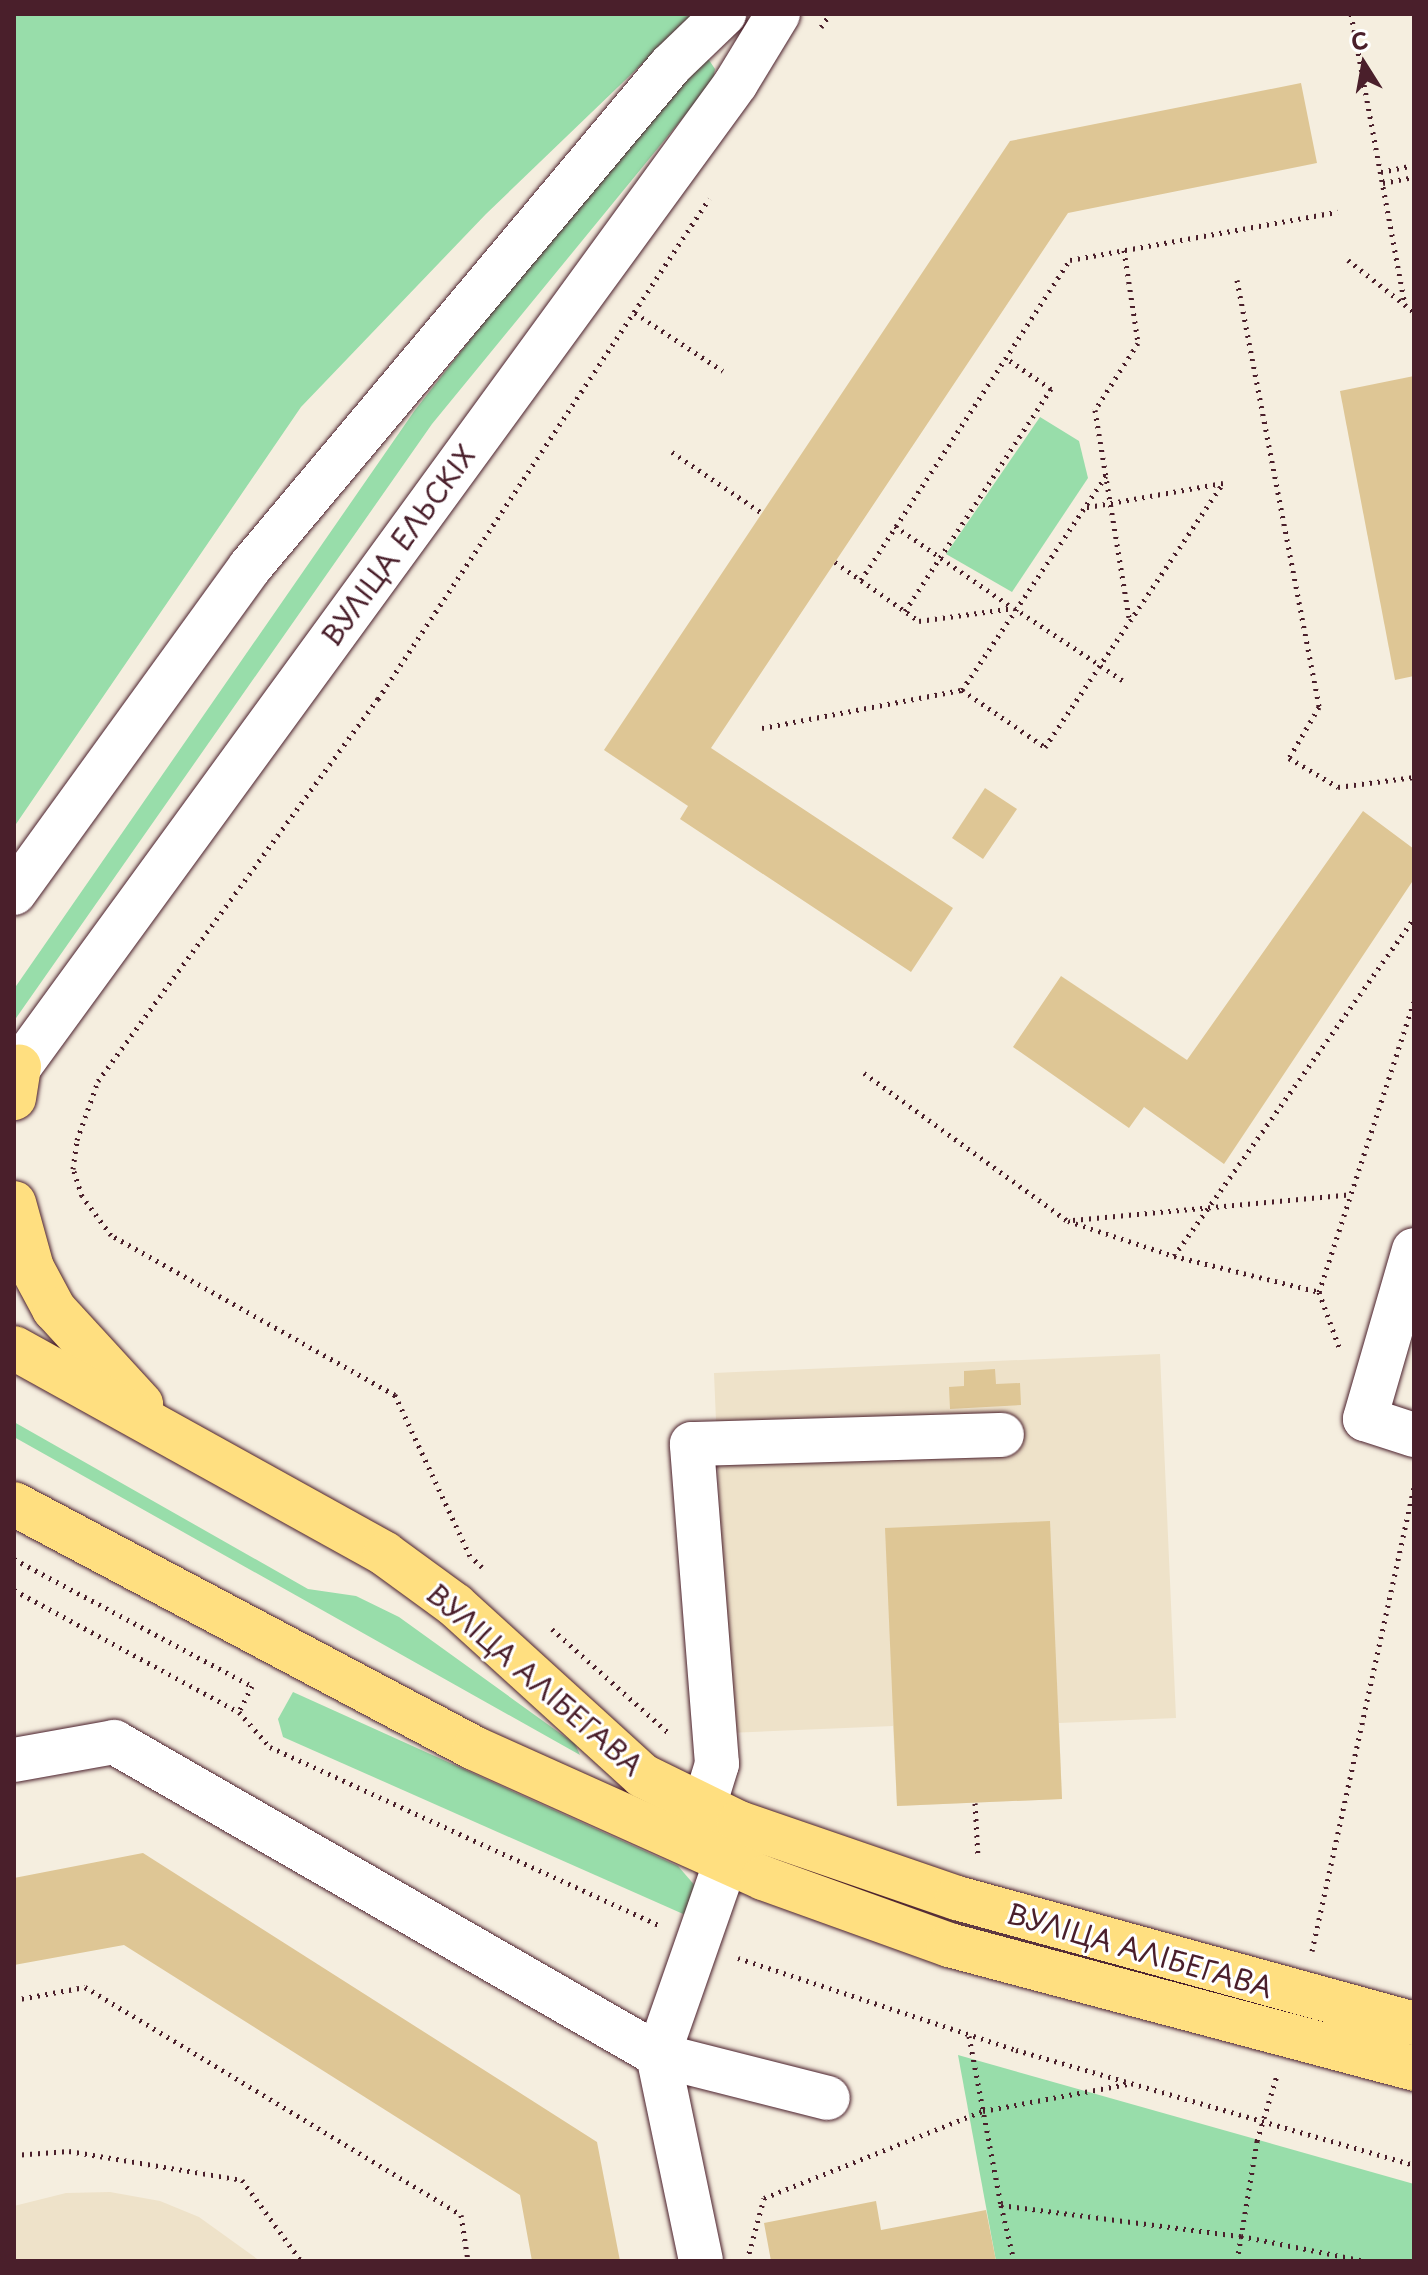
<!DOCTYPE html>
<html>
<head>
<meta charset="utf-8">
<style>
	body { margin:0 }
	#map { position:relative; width:1428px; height:2275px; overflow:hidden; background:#f5eedf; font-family:"Playpen Sans",sans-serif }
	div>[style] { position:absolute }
	.built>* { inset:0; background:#eee2c9 }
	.green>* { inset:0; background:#98ddaa }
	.building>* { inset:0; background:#dec695 }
	.path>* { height:5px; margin-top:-2.5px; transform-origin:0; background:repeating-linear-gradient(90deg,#4a1f2b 0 2px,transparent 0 8px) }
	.roads { filter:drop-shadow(0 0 2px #4a1f2b) drop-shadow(0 0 2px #4a1f2b) }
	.minor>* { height:44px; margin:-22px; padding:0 22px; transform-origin:22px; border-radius:22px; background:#fff }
	.major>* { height:44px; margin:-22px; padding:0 22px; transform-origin:22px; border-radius:22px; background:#ffdf80 }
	span { translate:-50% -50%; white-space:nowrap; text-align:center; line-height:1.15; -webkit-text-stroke:6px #fff; paint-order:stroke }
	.street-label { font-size:28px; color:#4a1f2b }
	.frame { position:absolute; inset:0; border:16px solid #4a1f2b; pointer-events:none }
	.north { position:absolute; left:1324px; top:24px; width:80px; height:80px; -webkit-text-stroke:6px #fff; paint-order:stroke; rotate:349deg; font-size:22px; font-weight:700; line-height:32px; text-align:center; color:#4a1f2b }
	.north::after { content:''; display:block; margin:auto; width:28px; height:36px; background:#4a1f2b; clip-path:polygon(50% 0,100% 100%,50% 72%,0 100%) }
</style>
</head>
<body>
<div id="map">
	<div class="built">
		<i style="clip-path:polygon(1160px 1354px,1176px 1718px,1059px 1723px,1062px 1799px,897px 1806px,893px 1726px,729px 1733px,714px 1373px)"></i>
		<i style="clip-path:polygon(110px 2192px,160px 2201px,199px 2217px,260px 2261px,14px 2261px,14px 2206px,66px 2193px)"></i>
	</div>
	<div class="green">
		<i style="clip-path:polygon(14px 14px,694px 14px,486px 214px,301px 407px,14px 827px)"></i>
		<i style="clip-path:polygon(709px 60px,715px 69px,713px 81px,432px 424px,14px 1021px,14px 989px,415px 410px,688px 62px)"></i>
		<i style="clip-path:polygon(1040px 417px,1079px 441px,1088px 478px,1012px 592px,946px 554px)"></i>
		<i style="clip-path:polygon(14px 1422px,308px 1589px,356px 1596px,399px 1617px,575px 1744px,580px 1755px,14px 1437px)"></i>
		<i style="clip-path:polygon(293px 1692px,678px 1866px,697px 1888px,699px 1921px,283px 1737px,278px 1719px)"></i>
		<i style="clip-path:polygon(958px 2055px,1414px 2184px,1414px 2261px,996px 2261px)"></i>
	</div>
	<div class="building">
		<i style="clip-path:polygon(1301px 83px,1317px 163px,1068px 213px,711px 748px,953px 908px,911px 972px,680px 819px,688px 806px,604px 750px,1010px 141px)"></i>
		<i style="clip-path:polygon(1414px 376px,1414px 676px,1395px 680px,1340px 391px)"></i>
		<i style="clip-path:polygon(985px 788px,1017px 809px,983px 859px,952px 838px)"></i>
		<i style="clip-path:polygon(1363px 811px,1414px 849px,1414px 879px,1224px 1164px,1144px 1107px,1129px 1128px,1013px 1047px,1061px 976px,1187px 1060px)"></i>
		<i style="clip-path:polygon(995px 1369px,996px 1384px,1020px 1383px,1021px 1405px,950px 1409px,949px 1387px,964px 1386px,964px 1371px)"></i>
		<i style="clip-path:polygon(1050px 1521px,1062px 1799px,897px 1806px,885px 1528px)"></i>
		<i style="clip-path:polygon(143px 1853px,597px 2142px,620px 2261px,532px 2261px,520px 2195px,124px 1945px,14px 1965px,14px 1878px)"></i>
		<i style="clip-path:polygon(876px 2201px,881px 2230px,986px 2210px,996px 2261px,771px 2261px,764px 2223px)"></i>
	</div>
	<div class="path">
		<i style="left:1351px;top:14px;width:296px;rotate:79.5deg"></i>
		<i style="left:821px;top:27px;width:16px;rotate:-55deg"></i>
		<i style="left:1381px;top:172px;width:34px;rotate:-12deg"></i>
		<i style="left:1383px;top:183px;width:32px;rotate:-11deg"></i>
		<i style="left:1124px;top:250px;width:94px;rotate:81.4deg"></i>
		<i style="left:1138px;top:343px;width:80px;rotate:122.7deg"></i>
		<i style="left:1095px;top:410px;width:210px;rotate:80.7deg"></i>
		<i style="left:1348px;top:260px;width:84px;rotate:38.2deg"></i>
		<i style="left:1237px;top:280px;width:435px;rotate:79.1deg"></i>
		<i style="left:1319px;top:707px;width:59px;rotate:120.5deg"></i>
		<i style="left:1289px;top:758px;width:57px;rotate:30.6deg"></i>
		<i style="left:1338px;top:787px;width:77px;rotate:-7.5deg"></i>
		<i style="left:635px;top:313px;width:105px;rotate:33.4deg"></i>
		<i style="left:672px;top:452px;width:109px;rotate:34.1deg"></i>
		<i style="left:895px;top:526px;width:144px;rotate:34.8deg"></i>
		<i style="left:835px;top:562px;width:103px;rotate:35.1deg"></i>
		<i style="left:919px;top:621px;width:96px;rotate:-7.8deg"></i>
		<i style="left:1014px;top:608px;width:133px;rotate:33.7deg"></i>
		<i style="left:861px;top:580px;width:382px;rotate:-56.9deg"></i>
		<i style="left:1070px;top:260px;width:272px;rotate:-10.2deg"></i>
		<i style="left:905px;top:611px;width:266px;rotate:-56.7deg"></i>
		<i style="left:1051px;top:389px;width:55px;rotate:-145.4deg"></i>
		<i style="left:962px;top:690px;width:101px;rotate:34.5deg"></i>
		<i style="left:1045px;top:747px;width:318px;rotate:-56deg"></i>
		<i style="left:1223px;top:483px;width:142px;rotate:169.9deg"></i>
		<i style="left:762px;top:728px;width:204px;rotate:-10.8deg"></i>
		<i style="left:962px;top:690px;width:258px;rotate:-56.1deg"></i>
		<i style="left:864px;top:1073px;width:252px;rotate:36deg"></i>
		<i style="left:1068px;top:1221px;width:112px;rotate:18.3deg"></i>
		<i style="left:1174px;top:1256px;width:149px;rotate:13.9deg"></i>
		<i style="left:1319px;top:1292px;width:305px;rotate:-71.9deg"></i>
		<i style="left:1073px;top:1220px;width:279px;rotate:-5.3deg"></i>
		<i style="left:1174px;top:1256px;width:415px;rotate:-54.6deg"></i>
		<i style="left:1319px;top:1292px;width:59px;rotate:70deg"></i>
		<i style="left:14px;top:1559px;width:270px;rotate:28.1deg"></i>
		<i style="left:252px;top:1686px;width:29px;rotate:117deg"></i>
		<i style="left:482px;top:1567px;width:16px;rotate:-137deg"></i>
		<i style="left:470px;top:1556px;width:178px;rotate:-115deg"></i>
		<i style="left:395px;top:1395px;width:326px;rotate:-150.6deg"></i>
		<i style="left:111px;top:1235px;width:49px;rotate:-126.6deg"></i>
		<i style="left:82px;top:1196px;width:28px;rotate:-108deg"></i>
		<i style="left:73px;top:1169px;width:29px;rotate:-82deg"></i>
		<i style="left:77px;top:1140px;width:63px;rotate:-70.4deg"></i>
		<i style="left:98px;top:1081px;width:474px;rotate:-53.8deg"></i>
		<i style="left:378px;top:699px;width:600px;rotate:-56.5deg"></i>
		<i style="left:14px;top:1590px;width:256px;rotate:28.5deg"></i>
		<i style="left:239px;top:1712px;width:47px;rotate:48.5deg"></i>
		<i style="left:270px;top:1747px;width:428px;rotate:24.6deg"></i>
		<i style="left:552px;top:1629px;width:158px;rotate:41.7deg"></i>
		<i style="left:975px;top:1803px;width:53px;rotate:86.8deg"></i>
		<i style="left:1312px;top:1951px;width:475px;rotate:-77.6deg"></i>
		<i style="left:738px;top:1958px;width:293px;rotate:18.3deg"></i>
		<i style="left:1016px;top:2050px;width:414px;rotate:16.1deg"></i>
		<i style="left:14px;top:2000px;width:72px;rotate:-10.4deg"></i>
		<i style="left:85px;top:1987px;width:440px;rotate:31.2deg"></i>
		<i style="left:461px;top:2215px;width:47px;rotate:81.3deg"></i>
		<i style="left:969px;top:2036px;width:172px;rotate:79.3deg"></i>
		<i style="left:1001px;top:2205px;width:242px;rotate:7.4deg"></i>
		<i style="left:1241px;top:2236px;width:126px;rotate:11.4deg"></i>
		<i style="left:14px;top:2155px;width:55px;rotate:-4.2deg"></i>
		<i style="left:69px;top:2151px;width:175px;rotate:9.5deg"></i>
		<i style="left:242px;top:2180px;width:100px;rotate:53.9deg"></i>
		<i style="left:1001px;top:2205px;width:57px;rotate:76.9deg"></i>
		<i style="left:747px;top:2261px;width:65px;rotate:-74.9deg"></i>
		<i style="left:764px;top:2198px;width:236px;rotate:-21.7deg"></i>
		<i style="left:983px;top:2111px;width:147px;rotate:-10.6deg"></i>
		<i style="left:1237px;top:2261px;width:122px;rotate:-80.5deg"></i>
		<i style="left:1257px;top:2141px;width:69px;rotate:-73.1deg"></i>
	</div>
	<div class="roads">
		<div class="minor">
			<i style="left:14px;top:893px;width:402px;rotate:-54.1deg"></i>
			<i style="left:250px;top:567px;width:655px;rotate:-50.02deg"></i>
			<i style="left:671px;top:65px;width:74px;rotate:-43.9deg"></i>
			<i style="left:14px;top:1074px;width:1226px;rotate:-53.92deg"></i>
			<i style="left:736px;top:83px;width:81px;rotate:-58.7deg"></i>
			<i style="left:1414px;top:1250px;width:176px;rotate:106.2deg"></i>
			<i style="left:1365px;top:1419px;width:52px;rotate:18.1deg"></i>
			<i style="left:14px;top:1760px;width:102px;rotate:-10.2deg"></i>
			<i style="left:114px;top:1742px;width:628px;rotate:29.91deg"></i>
			<i style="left:658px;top:2055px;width:210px;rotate:78.2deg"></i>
			<i style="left:704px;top:1806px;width:44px;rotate:-72.8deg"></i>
			<i style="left:717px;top:1764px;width:321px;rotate:-94.5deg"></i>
			<i style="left:692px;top:1444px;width:310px;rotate:-1.7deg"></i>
			<i style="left:738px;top:1827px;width:242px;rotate:109.3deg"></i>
			<i style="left:658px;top:2055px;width:175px;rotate:14.2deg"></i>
		</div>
		<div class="major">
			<i style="left:14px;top:1098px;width:32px;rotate:-81deg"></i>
			<i style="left:14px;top:1203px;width:67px;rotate:74.5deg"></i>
			<i style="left:32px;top:1268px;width:47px;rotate:61.8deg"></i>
			<i style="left:54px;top:1309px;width:129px;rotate:47.5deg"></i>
			<i style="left:14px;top:1348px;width:424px;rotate:29deg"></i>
			<i style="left:385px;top:1554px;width:87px;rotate:36.1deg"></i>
			<i style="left:455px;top:1605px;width:254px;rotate:42.3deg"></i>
			<i style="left:643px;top:1776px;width:107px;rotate:26.1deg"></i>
			<i style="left:739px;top:1823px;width:231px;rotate:19deg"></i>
			<i style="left:957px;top:1898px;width:474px;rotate:15.4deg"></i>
			<i style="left:14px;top:1504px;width:521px;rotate:27.94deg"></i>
			<i style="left:474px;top:1748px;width:317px;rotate:24.2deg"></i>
			<i style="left:763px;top:1878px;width:198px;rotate:19.8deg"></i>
			<i style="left:949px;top:1945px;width:481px;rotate:14.9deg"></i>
		</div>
	</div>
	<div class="street-label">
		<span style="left:398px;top:545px;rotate:-54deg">ВУЛІЦА ЕЛЬСКІХ</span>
		<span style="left:535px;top:1679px;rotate:41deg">ВУЛІЦА АЛІБЕГАВА</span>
		<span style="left:1140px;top:1950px;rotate:16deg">ВУЛІЦА АЛІБЕГАВА</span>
	</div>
	<div class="frame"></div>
	<div class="north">С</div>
</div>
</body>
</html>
